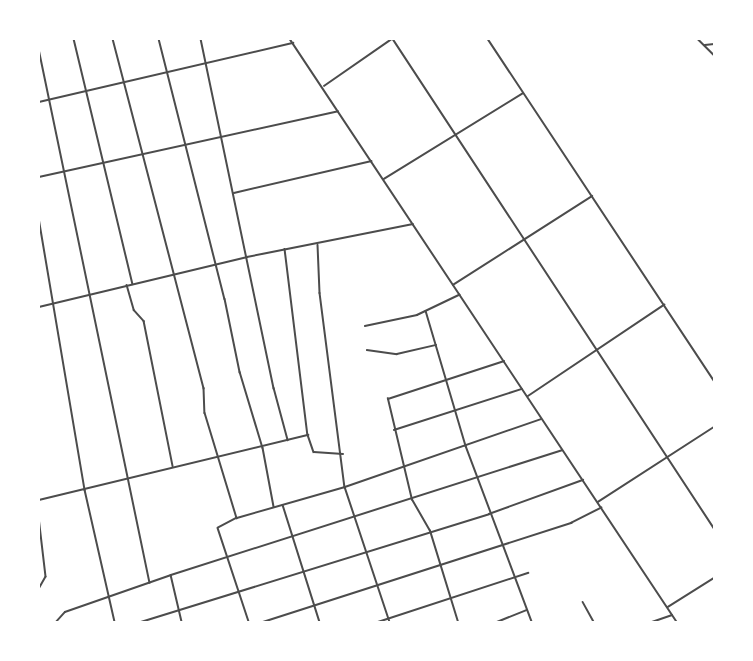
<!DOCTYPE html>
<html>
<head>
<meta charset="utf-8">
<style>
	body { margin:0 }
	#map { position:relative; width:753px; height:661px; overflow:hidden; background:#fff; font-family:Roboto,sans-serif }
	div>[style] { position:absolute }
	.minor>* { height:1.5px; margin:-0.75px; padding:0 0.75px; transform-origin:0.75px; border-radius:0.75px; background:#4c4c4c }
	span { translate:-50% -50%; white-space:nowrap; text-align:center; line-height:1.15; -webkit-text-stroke:3px #fff; paint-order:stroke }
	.frame { position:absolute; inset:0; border:40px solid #fff; pointer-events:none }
</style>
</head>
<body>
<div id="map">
	<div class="minor">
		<i style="left:74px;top:39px;width:252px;rotate:76.5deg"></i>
		<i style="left:113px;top:39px;width:361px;rotate:75.4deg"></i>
		<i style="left:204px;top:388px;width:25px;rotate:88deg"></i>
		<i style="left:205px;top:413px;width:110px;rotate:73.1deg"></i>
		<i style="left:237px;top:518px;width:112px;rotate:-16deg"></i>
		<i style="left:345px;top:487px;width:207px;rotate:-19.1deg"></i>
		<i style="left:159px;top:39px;width:268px;rotate:75.8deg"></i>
		<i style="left:225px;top:299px;width:75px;rotate:78.4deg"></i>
		<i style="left:240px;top:372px;width:79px;rotate:73.2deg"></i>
		<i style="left:263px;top:448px;width:60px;rotate:79.4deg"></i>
		<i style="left:201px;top:39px;width:357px;rotate:78.2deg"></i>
		<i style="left:274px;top:388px;width:54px;rotate:74.9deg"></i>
		<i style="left:290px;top:39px;width:700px;rotate:56.42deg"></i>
		<i style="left:393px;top:39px;width:585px;rotate:56.72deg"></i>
		<i style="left:488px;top:39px;width:409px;rotate:56.5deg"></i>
		<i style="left:698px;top:39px;width:23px;rotate:45deg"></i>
		<i style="left:705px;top:45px;width:9px;rotate:-6deg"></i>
		<i style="left:39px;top:49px;width:545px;rotate:78.26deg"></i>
		<i style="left:324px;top:86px;width:83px;rotate:-34.7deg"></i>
		<i style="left:39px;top:102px;width:261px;rotate:-13.1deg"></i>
		<i style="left:39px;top:177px;width:306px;rotate:-12.4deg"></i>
		<i style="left:384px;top:179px;width:163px;rotate:-31.7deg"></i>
		<i style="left:234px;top:193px;width:141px;rotate:-13.1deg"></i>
		<i style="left:39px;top:218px;width:276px;rotate:80.4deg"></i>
		<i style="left:85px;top:490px;width:135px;rotate:77.2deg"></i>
		<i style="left:318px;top:245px;width:48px;rotate:87.6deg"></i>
		<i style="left:320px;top:293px;width:196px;rotate:82.7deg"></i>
		<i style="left:345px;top:487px;width:142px;rotate:71.6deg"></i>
		<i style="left:285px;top:249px;width:187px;rotate:83deg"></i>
		<i style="left:308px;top:435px;width:18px;rotate:71deg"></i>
		<i style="left:314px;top:452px;width:29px;rotate:4deg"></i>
		<i style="left:127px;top:285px;width:26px;rotate:74deg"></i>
		<i style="left:134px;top:310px;width:15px;rotate:48deg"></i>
		<i style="left:144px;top:321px;width:148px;rotate:78.7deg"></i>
		<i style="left:453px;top:285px;width:165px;rotate:-32.6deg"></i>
		<i style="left:39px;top:307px;width:214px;rotate:-13.5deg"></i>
		<i style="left:247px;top:257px;width:169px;rotate:-11.2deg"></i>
		<i style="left:426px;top:311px;width:141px;rotate:73.5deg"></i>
		<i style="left:466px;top:446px;width:188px;rotate:69.4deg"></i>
		<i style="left:365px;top:326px;width:53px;rotate:-11.9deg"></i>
		<i style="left:417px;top:315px;width:47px;rotate:-25.5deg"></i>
		<i style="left:367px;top:350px;width:30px;rotate:8deg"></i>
		<i style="left:397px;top:354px;width:40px;rotate:-13deg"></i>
		<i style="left:528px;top:396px;width:164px;rotate:-33.8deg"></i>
		<i style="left:394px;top:430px;width:134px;rotate:-17.8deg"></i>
		<i style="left:39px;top:500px;width:277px;rotate:-13.6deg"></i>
		<i style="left:598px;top:502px;width:138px;rotate:-32.9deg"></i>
		<i style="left:283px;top:505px;width:123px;rotate:72.5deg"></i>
		<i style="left:39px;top:517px;width:60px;rotate:83.3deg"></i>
		<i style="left:46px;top:577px;width:14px;rotate:120deg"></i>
		<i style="left:237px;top:518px;width:21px;rotate:152deg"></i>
		<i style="left:218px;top:528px;width:99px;rotate:71.7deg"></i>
		<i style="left:171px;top:575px;width:48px;rotate:76.8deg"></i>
		<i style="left:583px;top:602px;width:23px;rotate:61deg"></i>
		<i style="left:668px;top:607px;width:54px;rotate:-32.2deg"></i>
		<i style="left:56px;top:622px;width:13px;rotate:-48deg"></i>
		<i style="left:65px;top:612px;width:112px;rotate:-19.2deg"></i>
		<i style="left:171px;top:575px;width:410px;rotate:-17.7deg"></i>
		<i style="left:141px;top:622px;width:364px;rotate:-17.2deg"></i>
		<i style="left:489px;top:514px;width:100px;rotate:-19.9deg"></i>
		<i style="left:263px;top:622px;width:324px;rotate:-17.8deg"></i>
		<i style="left:571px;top:523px;width:34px;rotate:-27deg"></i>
		<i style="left:378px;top:622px;width:158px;rotate:-18.1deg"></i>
		<i style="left:458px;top:622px;width:95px;rotate:-107.1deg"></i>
		<i style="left:430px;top:531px;width:36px;rotate:-120deg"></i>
		<i style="left:412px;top:500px;width:104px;rotate:-103.4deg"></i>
		<i style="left:388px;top:399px;width:122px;rotate:-18.1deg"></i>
		<i style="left:497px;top:622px;width:32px;rotate:-22deg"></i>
		<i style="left:652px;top:622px;width:21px;rotate:-19deg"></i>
	</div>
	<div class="frame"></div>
</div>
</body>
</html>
